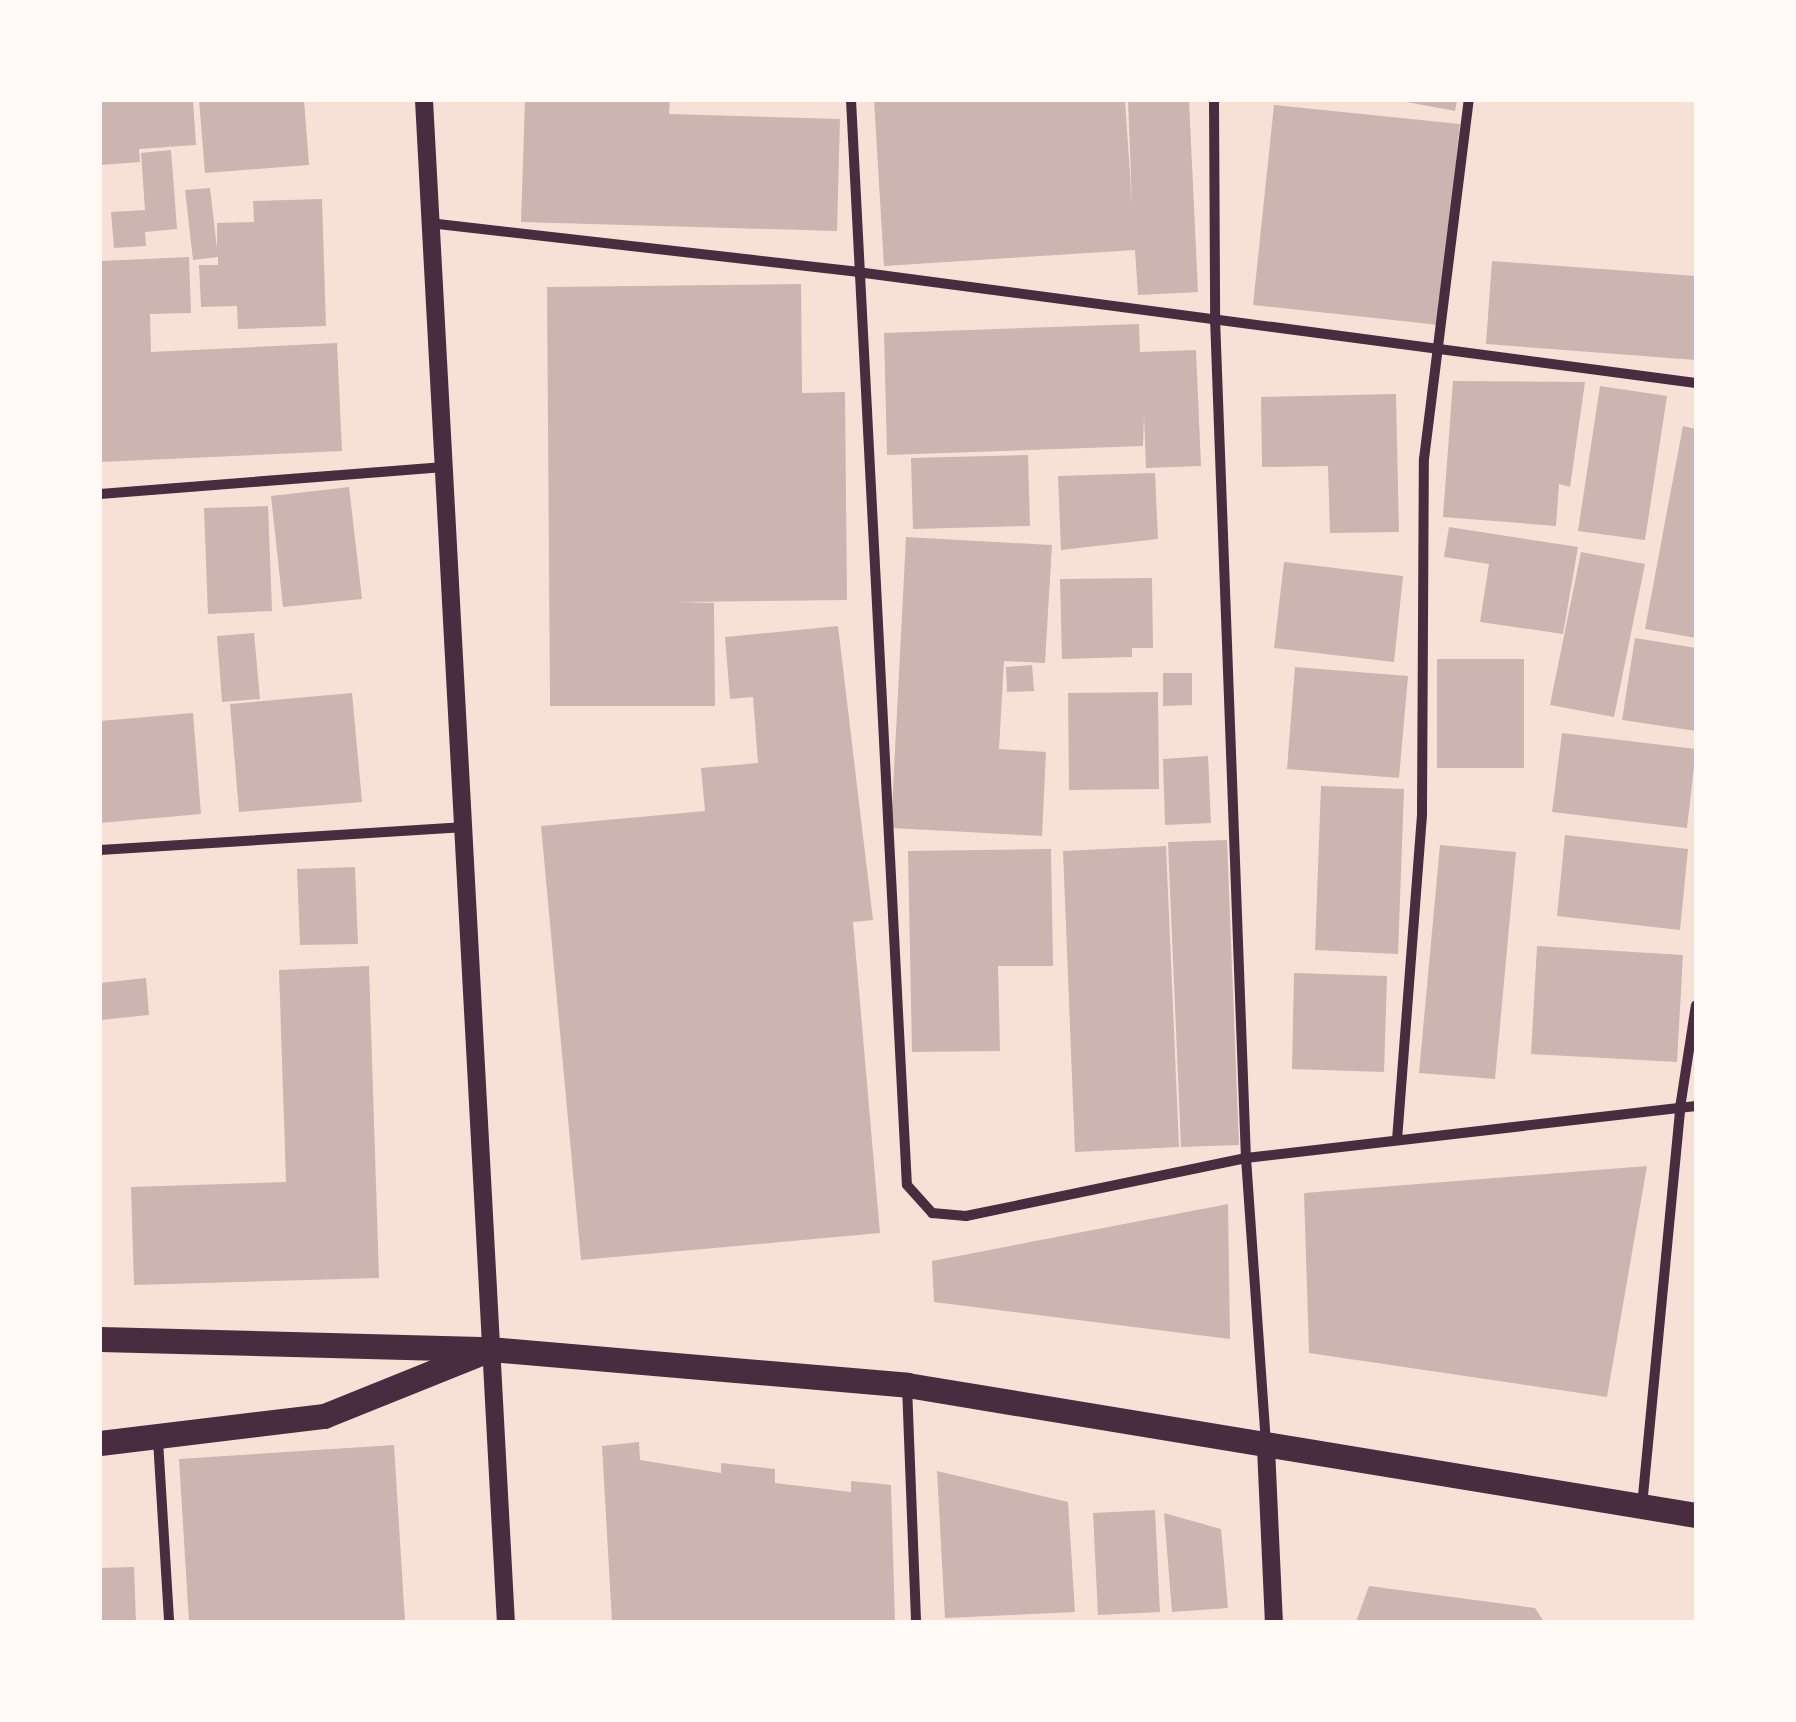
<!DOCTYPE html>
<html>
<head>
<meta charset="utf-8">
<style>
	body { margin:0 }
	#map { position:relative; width:1796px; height:1722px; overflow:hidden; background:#f7e1d7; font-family:"Alegreya Sans",sans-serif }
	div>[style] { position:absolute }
	.building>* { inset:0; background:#ccb4b1 }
	.minor>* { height:10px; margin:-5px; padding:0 5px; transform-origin:5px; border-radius:5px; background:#4a2c40 }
	.tertiary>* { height:18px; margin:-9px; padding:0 9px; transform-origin:9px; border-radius:9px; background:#4a2c40 }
	.primary>* { height:25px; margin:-12.5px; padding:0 12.5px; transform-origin:12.5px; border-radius:12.5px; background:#4a2c40 }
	span { translate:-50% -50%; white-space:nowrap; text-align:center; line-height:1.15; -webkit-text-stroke:10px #fffaf5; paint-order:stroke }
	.frame { position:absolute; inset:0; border:102px solid #fffaf5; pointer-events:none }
</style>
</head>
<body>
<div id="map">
	<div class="building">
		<i style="clip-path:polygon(100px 100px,193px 100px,196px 145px,139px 149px,140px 162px,100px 165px)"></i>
		<i style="clip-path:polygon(199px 100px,304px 100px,309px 165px,205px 173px)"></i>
		<i style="clip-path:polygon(525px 100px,670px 100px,669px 114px,840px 119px,837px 231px,521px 222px)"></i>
		<i style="clip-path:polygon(874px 100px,1125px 100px,1132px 204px,1128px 100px,1189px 100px,1198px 292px,1138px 295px,1135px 250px,884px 266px)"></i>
		<i style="clip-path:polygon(1396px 100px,1457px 100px,1455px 111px)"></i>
		<i style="clip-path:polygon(1274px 105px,1460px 124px,1439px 325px,1253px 305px)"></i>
		<i style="clip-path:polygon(171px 150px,177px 229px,145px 232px,146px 246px,114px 248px,111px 212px,145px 210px,141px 153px)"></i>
		<i style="clip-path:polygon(210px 188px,217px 249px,217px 223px,254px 222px,253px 201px,322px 199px,326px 326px,238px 329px,237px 306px,201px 307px,199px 265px,218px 265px,218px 257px,193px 260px,185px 190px)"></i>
		<i style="clip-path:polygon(189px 257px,191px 313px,150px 314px,151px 352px,337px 343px,342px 451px,100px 462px,100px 261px)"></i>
		<i style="clip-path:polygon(1492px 261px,1696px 276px,1696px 360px,1486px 344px)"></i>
		<i style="clip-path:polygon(801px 284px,802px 393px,845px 392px,847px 600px,678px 602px,714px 603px,715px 706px,550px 706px,547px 287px)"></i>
		<i style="clip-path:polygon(1139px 324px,1140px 352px,1196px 350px,1201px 466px,1146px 468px,1144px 416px,1143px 446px,887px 455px,884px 333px)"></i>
		<i style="clip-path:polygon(1453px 381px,1585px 382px,1570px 487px,1559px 484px,1556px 526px,1443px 517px)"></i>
		<i style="clip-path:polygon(1600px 386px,1667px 396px,1645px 540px,1578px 531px)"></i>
		<i style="clip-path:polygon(1396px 394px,1399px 532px,1330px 533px,1328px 466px,1262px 467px,1261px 397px)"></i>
		<i style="clip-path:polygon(1683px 426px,1696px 429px,1696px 638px,1645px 629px)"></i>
		<i style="clip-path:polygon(1028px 455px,1030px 526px,913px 529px,911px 458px)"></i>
		<i style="clip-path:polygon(1155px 473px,1158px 539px,1061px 550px,1058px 476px)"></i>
		<i style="clip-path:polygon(349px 487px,362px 599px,283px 607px,271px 496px)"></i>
		<i style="clip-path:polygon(268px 506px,272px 611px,208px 614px,204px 508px)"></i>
		<i style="clip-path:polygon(1449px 527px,1578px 547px,1563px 634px,1480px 622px,1489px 564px,1444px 557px)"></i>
		<i style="clip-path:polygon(906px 537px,1052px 545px,1045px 663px,1004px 661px,999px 749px,1046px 752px,1042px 836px,891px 828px)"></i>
		<i style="clip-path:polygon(1581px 552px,1645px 564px,1614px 717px,1550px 705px)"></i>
		<i style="clip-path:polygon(1284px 562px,1403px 576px,1394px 662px,1274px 648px)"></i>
		<i style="clip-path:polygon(1152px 578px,1153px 648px,1132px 648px,1132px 657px,1062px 659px,1060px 579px)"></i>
		<i style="clip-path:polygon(838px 626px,873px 920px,853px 922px,880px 1233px,581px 1260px,541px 826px,705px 811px,701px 768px,758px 763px,753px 697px,730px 699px,725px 637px)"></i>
		<i style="clip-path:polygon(254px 633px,260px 699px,222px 702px,217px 636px)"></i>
		<i style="clip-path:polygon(1635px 638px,1696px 648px,1696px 731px,1622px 720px)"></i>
		<i style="clip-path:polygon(1437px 659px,1524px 659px,1524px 768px,1437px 768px)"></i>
		<i style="clip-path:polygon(1032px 665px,1034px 691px,1007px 692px,1006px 667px)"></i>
		<i style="clip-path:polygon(1295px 667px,1408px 676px,1399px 778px,1287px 769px)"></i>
		<i style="clip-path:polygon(1163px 673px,1192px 673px,1192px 705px,1163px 706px)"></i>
		<i style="clip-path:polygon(1158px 692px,1159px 789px,1069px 790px,1068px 693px)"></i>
		<i style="clip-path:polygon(352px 693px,362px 802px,239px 812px,230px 704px)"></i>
		<i style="clip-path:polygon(193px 713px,201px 814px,100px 823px,100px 721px)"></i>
		<i style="clip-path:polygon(1562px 733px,1696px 749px,1687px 828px,1552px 812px)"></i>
		<i style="clip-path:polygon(1208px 756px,1211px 823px,1165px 825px,1163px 759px)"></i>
		<i style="clip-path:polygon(1321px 786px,1404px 789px,1398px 954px,1315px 950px)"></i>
		<i style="clip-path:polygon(1565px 835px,1688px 849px,1680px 930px,1557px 916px)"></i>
		<i style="clip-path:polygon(1227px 840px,1239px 1145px,1181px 1147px,1168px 842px)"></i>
		<i style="clip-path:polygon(1440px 845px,1516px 852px,1495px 1079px,1419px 1073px)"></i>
		<i style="clip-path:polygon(1166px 846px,1179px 1147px,1075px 1152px,1063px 851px)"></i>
		<i style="clip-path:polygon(1051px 849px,1053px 966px,998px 966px,1000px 1051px,912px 1052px,908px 851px)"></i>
		<i style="clip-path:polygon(355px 867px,358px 944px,300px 945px,297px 869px)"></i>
		<i style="clip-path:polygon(1537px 946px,1683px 955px,1677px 1062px,1531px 1054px)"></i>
		<i style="clip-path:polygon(369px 966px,379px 1278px,134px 1285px,131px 1187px,286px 1182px,279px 970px)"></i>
		<i style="clip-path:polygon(1294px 973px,1387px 976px,1384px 1072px,1292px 1069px)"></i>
		<i style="clip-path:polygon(146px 978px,149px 1015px,100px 1020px,100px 983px)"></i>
		<i style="clip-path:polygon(1647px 1166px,1607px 1397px,1309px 1353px,1304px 1193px)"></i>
		<i style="clip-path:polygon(1228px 1204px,1230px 1339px,934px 1302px,932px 1261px)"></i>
		<i style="clip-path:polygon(639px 1442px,640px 1460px,721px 1473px,721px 1463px,775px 1469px,775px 1483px,851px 1492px,851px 1481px,891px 1485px,895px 1622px,612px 1622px,602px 1446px)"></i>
		<i style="clip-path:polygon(394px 1445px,405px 1622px,189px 1622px,179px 1459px)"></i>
		<i style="clip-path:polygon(937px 1471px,1068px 1502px,1075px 1612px,945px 1618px)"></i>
		<i style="clip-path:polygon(1155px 1510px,1160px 1612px,1098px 1615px,1093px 1513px)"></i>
		<i style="clip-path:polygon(1164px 1513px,1221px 1529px,1228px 1608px,1172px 1612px)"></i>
		<i style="clip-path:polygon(134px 1567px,136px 1622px,100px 1622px,100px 1568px)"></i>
		<i style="clip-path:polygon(1369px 1586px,1535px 1608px,1544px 1622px,1356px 1622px)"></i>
	</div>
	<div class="minor">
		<i style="left:851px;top:100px;width:1086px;rotate:87.05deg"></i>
		<i style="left:907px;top:1185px;width:38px;rotate:48deg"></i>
		<i style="left:932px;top:1213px;width:34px;rotate:5deg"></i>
		<i style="left:966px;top:1216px;width:286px;rotate:-11.7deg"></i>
		<i style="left:1246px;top:1158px;width:453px;rotate:-6.6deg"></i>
		<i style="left:1214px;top:100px;width:218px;rotate:89.7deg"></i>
		<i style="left:1215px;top:318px;width:841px;rotate:87.89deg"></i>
		<i style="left:1246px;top:1158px;width:286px;rotate:86deg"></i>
		<i style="left:429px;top:223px;width:431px;rotate:6.5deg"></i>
		<i style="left:857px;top:272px;width:846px;rotate:7.54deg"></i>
		<i style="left:100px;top:494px;width:342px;rotate:-4.5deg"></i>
		<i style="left:100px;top:850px;width:366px;rotate:-3.6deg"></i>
		<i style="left:1397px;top:1140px;width:328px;rotate:-85.6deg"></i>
		<i style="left:1422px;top:813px;width:354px;rotate:-89.7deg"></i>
		<i style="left:1424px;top:459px;width:362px;rotate:-82.9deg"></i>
		<i style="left:907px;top:1386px;width:236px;rotate:87.8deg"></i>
		<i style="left:158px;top:1440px;width:182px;rotate:86.5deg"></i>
		<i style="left:1642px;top:1506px;width:400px;rotate:-84.5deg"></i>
		<i style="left:1680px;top:1108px;width:104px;rotate:-81.2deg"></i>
	</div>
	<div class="tertiary">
		<i style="left:424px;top:100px;width:1524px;rotate:86.92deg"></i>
		<i style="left:1266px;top:1448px;width:174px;rotate:87.4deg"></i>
	</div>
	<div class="primary">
		<i style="left:100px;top:1339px;width:390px;rotate:1.5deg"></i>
		<i style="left:490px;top:1349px;width:419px;rotate:4.9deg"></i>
		<i style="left:907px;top:1385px;width:800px;rotate:9.36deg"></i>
		<i style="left:100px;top:1443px;width:226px;rotate:-6.9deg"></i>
		<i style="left:324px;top:1416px;width:169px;rotate:-21.9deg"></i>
	</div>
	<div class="frame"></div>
</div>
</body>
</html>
